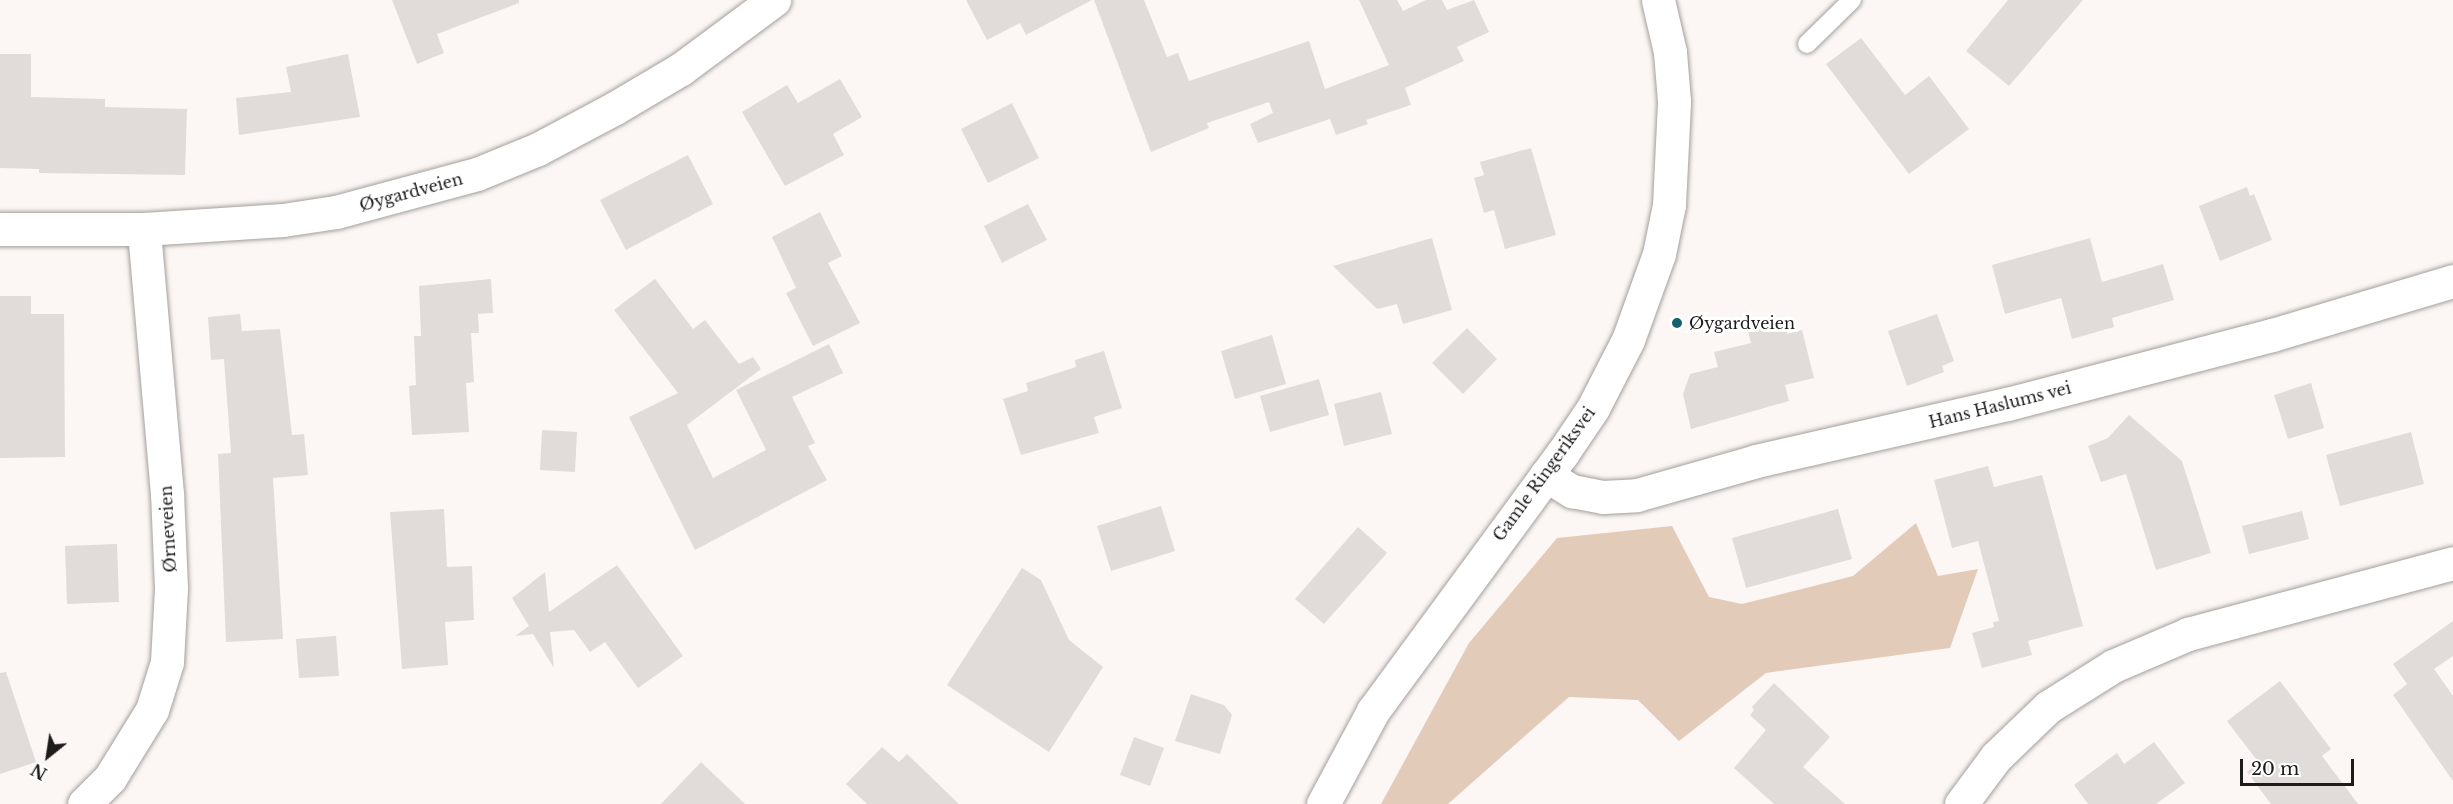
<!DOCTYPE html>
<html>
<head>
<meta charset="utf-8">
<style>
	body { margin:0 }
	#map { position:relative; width:2453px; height:804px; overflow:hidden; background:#fcf7f4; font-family:"Libre Baskerville",serif }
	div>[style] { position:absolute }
	.green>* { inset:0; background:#e3cbba }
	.building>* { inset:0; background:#e1dcd9 }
	.roads { filter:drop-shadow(0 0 2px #a49f9c) drop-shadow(0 0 2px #a49f9c) }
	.lane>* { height:18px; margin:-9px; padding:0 9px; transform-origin:9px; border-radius:9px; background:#fff }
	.street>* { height:33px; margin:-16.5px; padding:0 16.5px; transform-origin:16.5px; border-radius:16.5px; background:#fff }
	.secondary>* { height:33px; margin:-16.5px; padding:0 16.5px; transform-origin:16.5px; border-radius:16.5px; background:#fff }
	.dots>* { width:16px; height:16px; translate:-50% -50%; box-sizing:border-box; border:3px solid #fff; border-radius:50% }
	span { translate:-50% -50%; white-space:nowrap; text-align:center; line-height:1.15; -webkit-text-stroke:6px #fff; paint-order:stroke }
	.street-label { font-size:16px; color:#1e1c1b }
	.poi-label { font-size:16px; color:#1e1c1b }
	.left { translate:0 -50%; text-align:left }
	.north { position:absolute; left:18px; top:726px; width:60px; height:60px; -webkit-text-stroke:4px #fff; paint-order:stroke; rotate:210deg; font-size:16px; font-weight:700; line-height:24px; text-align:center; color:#1e1c1b }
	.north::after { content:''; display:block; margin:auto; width:21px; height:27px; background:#1e1c1b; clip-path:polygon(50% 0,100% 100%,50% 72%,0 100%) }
	.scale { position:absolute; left:2240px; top:759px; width:114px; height:27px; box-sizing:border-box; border:3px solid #1e1c1b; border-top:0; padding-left:8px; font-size:18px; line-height:21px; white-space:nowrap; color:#1e1c1b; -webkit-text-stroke:4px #fff; paint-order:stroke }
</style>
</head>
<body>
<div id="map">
	<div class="green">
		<i style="clip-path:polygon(1916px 523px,1938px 576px,1978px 569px,1950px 648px,1766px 673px,1679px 741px,1638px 700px,1569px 697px,1448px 804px,1381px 804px,1469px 643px,1557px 538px,1672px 526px,1709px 597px,1742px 604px,1853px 576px)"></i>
	</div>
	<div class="building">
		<i style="clip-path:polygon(392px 0,519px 0,519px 3px,437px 34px,444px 53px,417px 64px)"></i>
		<i style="clip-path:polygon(966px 0,1092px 0,1026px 35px,1020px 23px,987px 40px)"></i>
		<i style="clip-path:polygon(1094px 0,1144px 0,1167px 57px,1178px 53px,1189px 81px,1309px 41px,1325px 89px,1389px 65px,1359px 0,1397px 0,1403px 11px,1426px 0,1442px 0,1447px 10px,1474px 0,1489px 32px,1457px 47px,1464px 61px,1405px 88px,1411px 105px,1366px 120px,1368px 124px,1336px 135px,1330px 119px,1258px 143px,1250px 124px,1273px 113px,1269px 102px,1207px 123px,1209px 128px,1151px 152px)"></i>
		<i style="clip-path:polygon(2008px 0,2083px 0,2009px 86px,1966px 51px)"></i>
		<i style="clip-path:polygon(1861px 38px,1905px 95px,1929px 76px,1969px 129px,1909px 174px,1826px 64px)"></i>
		<i style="clip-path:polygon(0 54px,31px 54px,31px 97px,105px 99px,105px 107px,187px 109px,185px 175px,39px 173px,39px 169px,0 168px)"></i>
		<i style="clip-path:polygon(348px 54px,360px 117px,239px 135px,236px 98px,291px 92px,286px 67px)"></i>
		<i style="clip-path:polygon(840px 79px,862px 117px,833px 134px,844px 155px,785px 186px,742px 112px,787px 85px,798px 103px)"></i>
		<i style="clip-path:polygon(1012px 103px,1039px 158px,988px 183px,961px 129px)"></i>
		<i style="clip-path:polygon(1531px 148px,1556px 235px,1505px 249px,1494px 210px,1484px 213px,1474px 178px,1484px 175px,1480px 162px)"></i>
		<i style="clip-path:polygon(688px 155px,713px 204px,626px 250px,600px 200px)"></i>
		<i style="clip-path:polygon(2247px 187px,2250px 196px,2254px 194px,2272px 240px,2220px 261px,2199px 206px)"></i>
		<i style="clip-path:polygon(1028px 204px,1047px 240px,1002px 263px,984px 226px)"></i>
		<i style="clip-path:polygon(820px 212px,842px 256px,828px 263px,860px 323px,813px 346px,786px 293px,796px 288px,772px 237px)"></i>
		<i style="clip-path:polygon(1432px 238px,1452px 310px,1403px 324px,1397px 304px,1377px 309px,1333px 266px)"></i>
		<i style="clip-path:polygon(2090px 238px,2102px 282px,2163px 264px,2174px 300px,2112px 318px,2114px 327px,2072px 339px,2061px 298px,2005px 314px,1992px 265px)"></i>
		<i style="clip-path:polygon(491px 279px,493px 313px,478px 314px,479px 333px,471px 333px,474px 382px,466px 383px,469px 432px,412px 435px,409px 386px,416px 385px,414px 336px,421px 336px,419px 286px)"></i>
		<i style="clip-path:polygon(655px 279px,693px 329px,705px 320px,739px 364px,753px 357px,761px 369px,687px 425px,713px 478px,766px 450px,736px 390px,829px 344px,843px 373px,792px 397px,815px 443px,808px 446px,827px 480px,695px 550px,629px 417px,678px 393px,614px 310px)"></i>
		<i style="clip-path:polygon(0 296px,31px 296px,31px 314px,64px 314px,65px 457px,0 458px)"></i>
		<i style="clip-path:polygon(240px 314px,242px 331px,280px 329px,292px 435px,304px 434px,308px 475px,273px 478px,283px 639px,226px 642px,218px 454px,231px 453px,224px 359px,211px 360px,208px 317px)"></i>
		<i style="clip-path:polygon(1937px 314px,1954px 361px,1942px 366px,1944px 372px,1907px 386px,1888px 331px)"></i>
		<i style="clip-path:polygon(1785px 322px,1787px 334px,1802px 330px,1814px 378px,1785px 385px,1789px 401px,1691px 429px,1683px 394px,1690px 374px,1718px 367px,1714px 352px,1751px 343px,1748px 331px)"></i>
		<i style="clip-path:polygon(1467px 328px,1497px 359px,1463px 394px,1432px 363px)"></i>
		<i style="clip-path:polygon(1272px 335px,1286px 384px,1235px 399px,1221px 351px)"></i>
		<i style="clip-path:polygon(1104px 351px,1122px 408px,1094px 417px,1099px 433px,1021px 455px,1003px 399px,1028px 391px,1026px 383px,1076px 367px,1075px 360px)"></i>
		<i style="clip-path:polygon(1319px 379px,1329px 415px,1270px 432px,1260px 396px)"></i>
		<i style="clip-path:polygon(2311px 383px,2324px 428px,2288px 439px,2274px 395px)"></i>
		<i style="clip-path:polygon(1381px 392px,1392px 434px,1344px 446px,1334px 404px)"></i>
		<i style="clip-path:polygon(2129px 415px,2182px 461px,2211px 553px,2156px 570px,2126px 474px,2101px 482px,2088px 446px,2108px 438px)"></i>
		<i style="clip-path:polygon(542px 430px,577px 432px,575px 472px,540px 470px)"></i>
		<i style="clip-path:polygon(2411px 432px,2424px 484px,2340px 506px,2326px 455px)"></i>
		<i style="clip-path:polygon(1988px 466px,1994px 487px,2042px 475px,2083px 626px,2028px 641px,2032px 655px,1982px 668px,1972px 633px,1994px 627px,1993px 622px,1999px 621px,1978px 541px,1952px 548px,1934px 480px)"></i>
		<i style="clip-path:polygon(1161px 506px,1175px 551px,1111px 571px,1097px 526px)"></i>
		<i style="clip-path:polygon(444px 509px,447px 567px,472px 566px,474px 620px,445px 622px,448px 665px,402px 669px,390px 512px)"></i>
		<i style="clip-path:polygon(1838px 509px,1852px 559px,1746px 588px,1732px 538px)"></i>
		<i style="clip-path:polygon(2302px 511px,2309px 539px,2249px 554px,2242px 526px)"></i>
		<i style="clip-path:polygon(1358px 527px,1387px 553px,1324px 624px,1295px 599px)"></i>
		<i style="clip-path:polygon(117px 544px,119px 602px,67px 604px,65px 546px)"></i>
		<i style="clip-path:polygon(617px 565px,683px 656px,638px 688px,605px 642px,590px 652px,574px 630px,550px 632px,554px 668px,533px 634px,515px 636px,529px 626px,512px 598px,545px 572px,549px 612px)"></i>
		<i style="clip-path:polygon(1022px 568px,1041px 580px,1069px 640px,1103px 667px,1049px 752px,947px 685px)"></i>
		<i style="clip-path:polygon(2453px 621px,2453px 656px,2434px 669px,2453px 696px,2453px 781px,2393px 695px,2407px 684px,2393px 664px)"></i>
		<i style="clip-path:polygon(336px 636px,339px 676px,299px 678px,296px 639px)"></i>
		<i style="clip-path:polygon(6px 672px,36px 762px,0 774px,0 673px)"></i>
		<i style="clip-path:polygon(2280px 681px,2331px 749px,2322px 756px,2358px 804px,2271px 804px,2247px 772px,2259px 763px,2227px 721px)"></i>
		<i style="clip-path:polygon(1774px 683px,1830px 737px,1803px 767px,1845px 804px,1774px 804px,1734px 768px,1766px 730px,1750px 715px,1754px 710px,1752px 707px)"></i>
		<i style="clip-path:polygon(1191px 694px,1224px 705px,1232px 715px,1220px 754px,1175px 741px)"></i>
		<i style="clip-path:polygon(1134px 737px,1164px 748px,1150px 786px,1120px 775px)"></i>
		<i style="clip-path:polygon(2154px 742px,2185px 783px,2156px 804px,2088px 804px,2074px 785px,2117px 753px,2124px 764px)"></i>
		<i style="clip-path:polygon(882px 747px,899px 762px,907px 754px,959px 804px,867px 804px,846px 784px)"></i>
		<i style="clip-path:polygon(701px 762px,745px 804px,661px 804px)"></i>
	</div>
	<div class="roads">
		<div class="lane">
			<i style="left:1807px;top:44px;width:63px;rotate:-44.4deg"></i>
		</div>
		<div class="street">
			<i style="left:1546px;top:475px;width:31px;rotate:32deg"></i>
			<i style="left:1572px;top:491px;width:32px;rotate:11deg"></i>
			<i style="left:1603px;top:497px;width:34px;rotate:-3deg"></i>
			<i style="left:1637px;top:495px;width:124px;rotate:-15.9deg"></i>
			<i style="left:1756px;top:461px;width:257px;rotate:-12.8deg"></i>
			<i style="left:2007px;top:404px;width:274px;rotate:-14.6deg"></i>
			<i style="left:2272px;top:335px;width:189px;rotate:-16.6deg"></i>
			<i style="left:84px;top:804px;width:37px;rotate:-45deg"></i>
			<i style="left:110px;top:778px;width:80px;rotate:-58.3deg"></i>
			<i style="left:152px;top:710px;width:50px;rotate:-72.6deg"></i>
			<i style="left:167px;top:662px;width:74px;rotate:-86.9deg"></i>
			<i style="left:171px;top:588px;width:94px;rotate:-92.4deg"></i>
			<i style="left:167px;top:494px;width:266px;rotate:-95deg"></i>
			<i style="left:1961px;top:804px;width:59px;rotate:-53.3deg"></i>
			<i style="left:1996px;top:757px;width:72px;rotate:-43.9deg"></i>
			<i style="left:2048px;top:707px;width:77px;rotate:-32.2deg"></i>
			<i style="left:2113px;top:666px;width:82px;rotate:-23.1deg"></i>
			<i style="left:2188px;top:634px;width:274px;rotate:-15deg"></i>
		</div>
		<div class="secondary">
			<i style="left:0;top:229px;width:144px"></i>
			<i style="left:144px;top:229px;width:139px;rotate:-3.7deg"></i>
			<i style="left:283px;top:220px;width:54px;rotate:-8.6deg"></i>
			<i style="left:336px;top:212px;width:146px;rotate:-15.1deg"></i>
			<i style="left:477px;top:174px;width:66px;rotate:-22.3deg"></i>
			<i style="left:538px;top:149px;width:87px;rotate:-28deg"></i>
			<i style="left:615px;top:108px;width:77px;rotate:-30.6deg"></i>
			<i style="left:681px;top:69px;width:116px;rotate:-36.6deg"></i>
			<i style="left:1323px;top:804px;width:106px;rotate:-61.7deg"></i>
			<i style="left:1373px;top:711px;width:319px;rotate:-53.7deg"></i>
			<i style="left:1562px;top:454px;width:55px;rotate:-56deg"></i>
			<i style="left:1593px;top:408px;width:76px;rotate:-62.8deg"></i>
			<i style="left:1628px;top:340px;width:91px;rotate:-70.2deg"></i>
			<i style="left:1659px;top:254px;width:50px;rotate:-78.5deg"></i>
			<i style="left:1669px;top:205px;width:104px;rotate:-87.2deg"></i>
			<i style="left:1674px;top:101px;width:49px;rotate:-94.7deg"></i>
			<i style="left:1670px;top:52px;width:53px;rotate:-103deg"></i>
		</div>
	</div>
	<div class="dots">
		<i style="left:1677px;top:323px;background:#15626c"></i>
	</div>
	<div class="street-label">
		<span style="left:411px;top:192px;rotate:-15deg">Øygardveien</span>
		<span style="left:2000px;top:405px;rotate:-14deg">Hans Haslums vei</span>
		<span style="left:1544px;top:474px;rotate:-54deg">Gamle Ringeriksvei</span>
		<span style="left:168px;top:529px;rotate:-93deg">Ørneveien</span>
	</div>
	<div class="poi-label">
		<span class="left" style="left:1689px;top:323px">Øygardveien</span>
	</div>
	<div class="north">N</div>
	<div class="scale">20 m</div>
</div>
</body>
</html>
